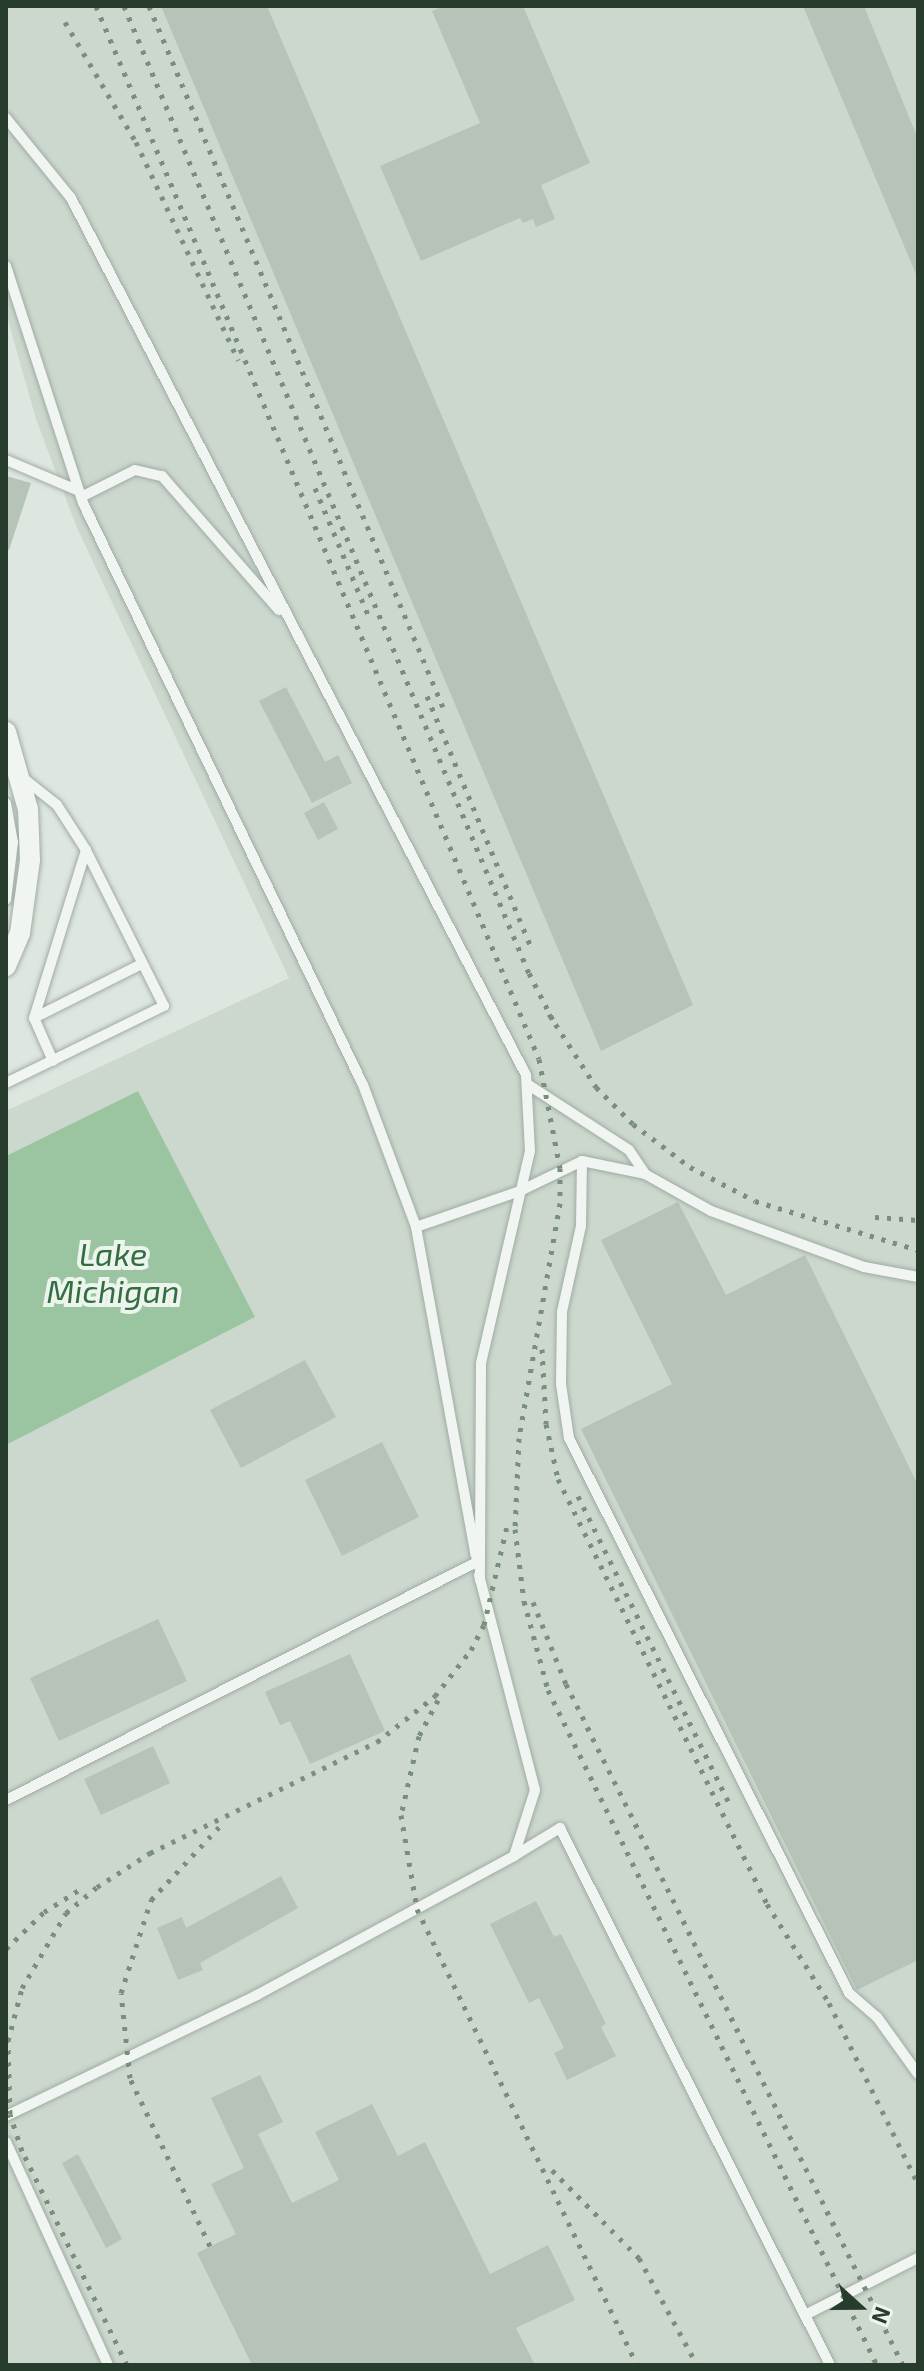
<!DOCTYPE html>
<html>
<head>
<meta charset="utf-8">
<style>
	body { margin:0 }
	#map { position:relative; width:924px; height:2371px; overflow:hidden; background:#dde6df; font-family:"Exo 2",sans-serif }
	div>[style] { position:absolute }
	.built>* { inset:0; background:#ccd8ce }
	.water>* { inset:0; background:#9ac5a0 }
	.building>* { inset:0; background:#b5c3b8 }
	.roads { filter:drop-shadow(0 0 2px #9faca2) drop-shadow(0 0 2px #9faca2) }
	.service>* { height:10px; margin:-5px; padding:0 5px; transform-origin:5px; border-radius:5px; background:#f0f5f1 }
	.minor>* { height:20px; margin:-10px; padding:0 10px; transform-origin:10px; border-radius:10px; background:#f0f5f1 }
	.rail>* { height:5px; margin-top:-2.5px; transform-origin:0; background:repeating-linear-gradient(90deg,#788f7e 0 4px,transparent 0 12px) }
	span { translate:-50% -50%; white-space:nowrap; text-align:center; line-height:1.15; -webkit-text-stroke:8px #ecf4ee; paint-order:stroke }
	.water-label { font-size:32px; color:#346d3f; font-style:italic }
	.frame { position:absolute; inset:0; border:8px solid #283c2d; pointer-events:none }
	.north { position:absolute; left:820px; top:2267px; width:80px; height:80px; -webkit-text-stroke:6px #ecf4ee; paint-order:stroke; rotate:111deg; font-size:22px; font-weight:700; line-height:32px; text-align:center; color:#283c2d }
	.north::after { content:''; display:block; margin:auto; width:28px; height:36px; background:#283c2d; clip-path:polygon(50% 0,100% 100%,50% 72%,0 100%) }
</style>
</head>
<body>
<div id="map">
	<div class="built">
		<i style="clip-path:polygon(6px 6px,918px 6px,918px 2365px,6px 2365px,6px 1445px,255px 1317px,138px 1091px,6px 1156px,6px 1111px,289px 978px,77px 528px,36px 419px,6px 313px)"></i>
	</div>
	<div class="water">
		<i style="clip-path:polygon(138px 1091px,255px 1317px,6px 1445px,6px 1156px)"></i>
	</div>
	<div class="building">
		<i style="clip-path:polygon(161px 6px,267px 6px,693px 1005px,601px 1051px)"></i>
		<i style="clip-path:polygon(445px 6px,523px 6px,590px 163px,541px 185px,555px 219px,536px 227px,533px 219px,523px 223px,520px 218px,421px 261px,380px 166px,480px 123px,432px 11px)"></i>
		<i style="clip-path:polygon(803px 6px,864px 6px,918px 139px,918px 279px)"></i>
		<i style="clip-path:polygon(6px 476px,31px 483px,9px 550px,6px 549px)"></i>
		<i style="clip-path:polygon(286px 687px,325px 762px,338px 755px,352px 783px,312px 803px,259px 701px)"></i>
		<i style="clip-path:polygon(324px 802px,338px 829px,318px 840px,304px 813px)"></i>
		<i style="clip-path:polygon(678px 1202px,726px 1295px,805px 1255px,918px 1485px,918px 1960px,857px 1990px,581px 1429px,672px 1384px,601px 1240px)"></i>
		<i style="clip-path:polygon(305px 1360px,336px 1417px,241px 1468px,210px 1410px)"></i>
		<i style="clip-path:polygon(382px 1442px,419px 1517px,342px 1556px,305px 1480px)"></i>
		<i style="clip-path:polygon(158px 1619px,187px 1681px,59px 1741px,30px 1678px)"></i>
		<i style="clip-path:polygon(350px 1654px,385px 1731px,310px 1764px,290px 1721px,280px 1725px,265px 1692px)"></i>
		<i style="clip-path:polygon(153px 1746px,170px 1783px,101px 1815px,84px 1779px)"></i>
		<i style="clip-path:polygon(281px 1876px,298px 1908px,200px 1963px,203px 1970px,178px 1980px,157px 1928px,182px 1917px,186px 1928px)"></i>
		<i style="clip-path:polygon(536px 1901px,554px 1937px,561px 1934px,606px 2024px,601px 2027px,616px 2056px,567px 2080px,554px 2053px,564px 2048px,539px 1998px,529px 2003px,490px 1924px)"></i>
		<i style="clip-path:polygon(260px 2075px,283px 2122px,258px 2134px,292px 2203px,339px 2180px,315px 2132px,372px 2104px,398px 2156px,425px 2142px,490px 2274px,548px 2245px,575px 2300px,516px 2328px,535px 2365px,252px 2365px,197px 2253px,236px 2234px,211px 2184px,244px 2168px,211px 2098px)"></i>
		<i style="clip-path:polygon(78px 2154px,122px 2239px,106px 2248px,62px 2163px)"></i>
	</div>
	<div class="roads">
		<div class="service">
			<i style="left:6px;top:118px;width:103px;rotate:50.9deg"></i>
			<i style="left:71px;top:198px;width:988px;rotate:62.58deg"></i>
			<i style="left:526px;top:1075px;width:76px;rotate:87deg"></i>
			<i style="left:530px;top:1151px;width:218px;rotate:103deg"></i>
			<i style="left:481px;top:1363px;width:217px;rotate:90.3deg"></i>
			<i style="left:6px;top:266px;width:249px;rotate:72deg"></i>
			<i style="left:83px;top:503px;width:646px;rotate:64.31deg"></i>
			<i style="left:363px;top:1085px;width:152px;rotate:69.5deg"></i>
			<i style="left:416px;top:1227px;width:110px;rotate:-19.1deg"></i>
			<i style="left:520px;top:1191px;width:69px;rotate:-25.8deg"></i>
			<i style="left:582px;top:1161px;width:64px;rotate:11.7deg"></i>
			<i style="left:645px;top:1174px;width:76px;rotate:29.3deg"></i>
			<i style="left:711px;top:1211px;width:163px;rotate:20.1deg"></i>
			<i style="left:864px;top:1267px;width:55px;rotate:10.5deg"></i>
			<i style="left:6px;top:460px;width:79px;rotate:23deg"></i>
			<i style="left:81px;top:497px;width:60px;rotate:-26.6deg"></i>
			<i style="left:135px;top:470px;width:28px;rotate:13deg"></i>
			<i style="left:162px;top:476px;width:178px;rotate:48.9deg"></i>
			<i style="left:6px;top:803px;width:40px;rotate:80deg"></i>
			<i style="left:13px;top:842px;width:58px;rotate:96.9deg"></i>
			<i style="left:34px;top:1018px;width:176px;rotate:-72.8deg"></i>
			<i style="left:53px;top:1061px;width:47px;rotate:-113.8deg"></i>
			<i style="left:34px;top:1018px;width:121px;rotate:-26.6deg"></i>
			<i style="left:6px;top:1083px;width:176px;rotate:-26deg"></i>
			<i style="left:164px;top:1006px;width:174px;rotate:-116.6deg"></i>
			<i style="left:86px;top:850px;width:54px;rotate:-122.8deg"></i>
			<i style="left:57px;top:805px;width:43px;rotate:-141.5deg"></i>
			<i style="left:527px;top:1084px;width:121px;rotate:32.9deg"></i>
			<i style="left:629px;top:1150px;width:29px;rotate:56deg"></i>
			<i style="left:582px;top:1161px;width:65px;rotate:90.9deg"></i>
			<i style="left:581px;top:1226px;width:88px;rotate:102.5deg"></i>
			<i style="left:562px;top:1312px;width:72px;rotate:90.8deg"></i>
			<i style="left:561px;top:1384px;width:55px;rotate:81.6deg"></i>
			<i style="left:569px;top:1438px;width:622px;rotate:63.23deg"></i>
			<i style="left:849px;top:1993px;width:37px;rotate:41deg"></i>
			<i style="left:877px;top:2017px;width:70px;rotate:54.3deg"></i>
			<i style="left:416px;top:1227px;width:334px;rotate:79.7deg"></i>
			<i style="left:6px;top:1800px;width:528px;rotate:-26.81deg"></i>
			<i style="left:514px;top:1856px;width:54px;rotate:-31.3deg"></i>
			<i style="left:560px;top:1828px;width:601px;rotate:63.31deg"></i>
			<i style="left:6px;top:2116px;width:279px;rotate:-25.7deg"></i>
			<i style="left:257px;top:1995px;width:292px;rotate:-28.4deg"></i>
			<i style="left:514px;top:1856px;width:69px;rotate:-72.3deg"></i>
			<i style="left:535px;top:1790px;width:222px;rotate:-104.6deg"></i>
			<i style="left:6px;top:2142px;width:245px;rotate:65.4deg"></i>
			<i style="left:805px;top:2315px;width:127px;rotate:-26.8deg"></i>
		</div>
		<div class="minor">
			<i style="left:6px;top:732px;width:80px;rotate:74.1deg"></i>
			<i style="left:28px;top:809px;width:51px;rotate:87.8deg"></i>
			<i style="left:30px;top:860px;width:74px;rotate:97.8deg"></i>
			<i style="left:20px;top:933px;width:36px;rotate:113deg"></i>
		</div>
	</div>
	<div class="rail">
		<i style="left:96px;top:6px;width:1142px;rotate:67.18deg"></i>
		<i style="left:539px;top:1059px;width:111px;rotate:79.1deg"></i>
		<i style="left:560px;top:1168px;width:35px;rotate:90deg"></i>
		<i style="left:560px;top:1203px;width:239px;rotate:99.9deg"></i>
		<i style="left:519px;top:1438px;width:91px;rotate:92.5deg"></i>
		<i style="left:515px;top:1529px;width:73px;rotate:82.9deg"></i>
		<i style="left:524px;top:1601px;width:92px;rotate:74.9deg"></i>
		<i style="left:548px;top:1690px;width:751px;rotate:64.02deg"></i>
		<i style="left:124px;top:6px;width:1048px;rotate:67.28deg"></i>
		<i style="left:529px;top:973px;width:57px;rotate:63deg"></i>
		<i style="left:149px;top:6px;width:760px;rotate:67.25deg"></i>
		<i style="left:65px;top:22px;width:139px;rotate:59.4deg"></i>
		<i style="left:136px;top:142px;width:241px;rotate:64.9deg"></i>
		<i style="left:315px;top:488px;width:140px;rotate:67.3deg"></i>
		<i style="left:427px;top:696px;width:272px;rotate:67.5deg"></i>
		<i style="left:549px;top:1014px;width:87px;rotate:57.2deg"></i>
		<i style="left:596px;top:1087px;width:52px;rotate:45deg"></i>
		<i style="left:633px;top:1124px;width:71px;rotate:37deg"></i>
		<i style="left:690px;top:1167px;width:73px;rotate:27.6deg"></i>
		<i style="left:755px;top:1201px;width:170px;rotate:16.7deg"></i>
		<i style="left:875px;top:1217px;width:43px;rotate:4deg"></i>
		<i style="left:542px;top:1349px;width:75px;rotate:86.9deg"></i>
		<i style="left:546px;top:1424px;width:56px;rotate:77.7deg"></i>
		<i style="left:558px;top:1479px;width:474px;rotate:63.8deg"></i>
		<i style="left:767px;top:1904px;width:117px;rotate:57.9deg"></i>
		<i style="left:829px;top:2003px;width:202px;rotate:63.8deg"></i>
		<i style="left:578px;top:1496px;width:340px;rotate:63.8deg"></i>
		<i style="left:533px;top:1602px;width:88px;rotate:68.1deg"></i>
		<i style="left:566px;top:1684px;width:760px;rotate:63.67deg"></i>
		<i style="left:438px;top:1700px;width:41px;rotate:117.8deg"></i>
		<i style="left:419px;top:1736px;width:81px;rotate:102.8deg"></i>
		<i style="left:401px;top:1815px;width:95px;rotate:80.3deg"></i>
		<i style="left:417px;top:1909px;width:506px;rotate:64.24deg"></i>
		<i style="left:6px;top:1949px;width:53px;rotate:-44.2deg"></i>
		<i style="left:44px;top:1912px;width:41px;rotate:-32.2deg"></i>
		<i style="left:552px;top:2170px;width:124px;rotate:45.3deg"></i>
		<i style="left:639px;top:2258px;width:122px;rotate:61.5deg"></i>
		<i style="left:210px;top:2246px;width:186px;rotate:-115.5deg"></i>
		<i style="left:130px;top:2078px;width:85px;rotate:-96deg"></i>
		<i style="left:121px;top:1993px;width:98px;rotate:-72.1deg"></i>
		<i style="left:151px;top:1900px;width:101px;rotate:-47deg"></i>
		<i style="left:127px;top:2365px;width:238px;rotate:-116.1deg"></i>
		<i style="left:22px;top:2151px;width:39px;rotate:-108deg"></i>
		<i style="left:10px;top:2114px;width:73px;rotate:-91.6deg"></i>
		<i style="left:8px;top:2041px;width:55px;rotate:-75.2deg"></i>
		<i style="left:22px;top:1988px;width:87px;rotate:-59.6deg"></i>
		<i style="left:66px;top:1913px;width:40px;rotate:-40deg"></i>
		<i style="left:97px;top:1887px;width:63px;rotate:-32.7deg"></i>
		<i style="left:150px;top:1853px;width:253px;rotate:-26.1deg"></i>
		<i style="left:377px;top:1742px;width:74px;rotate:-38.4deg"></i>
		<i style="left:435px;top:1696px;width:58px;rotate:-52deg"></i>
		<i style="left:471px;top:1650px;width:28px;rotate:-63deg"></i>
		<i style="left:484px;top:1625px;width:106px;rotate:-76.9deg"></i>
	</div>
	<div class="water-label">
		<span style="left:113px;top:1272px">Lake<br>Michigan</span>
	</div>
	<div class="frame"></div>
	<div class="north">N</div>
</div>
</body>
</html>
